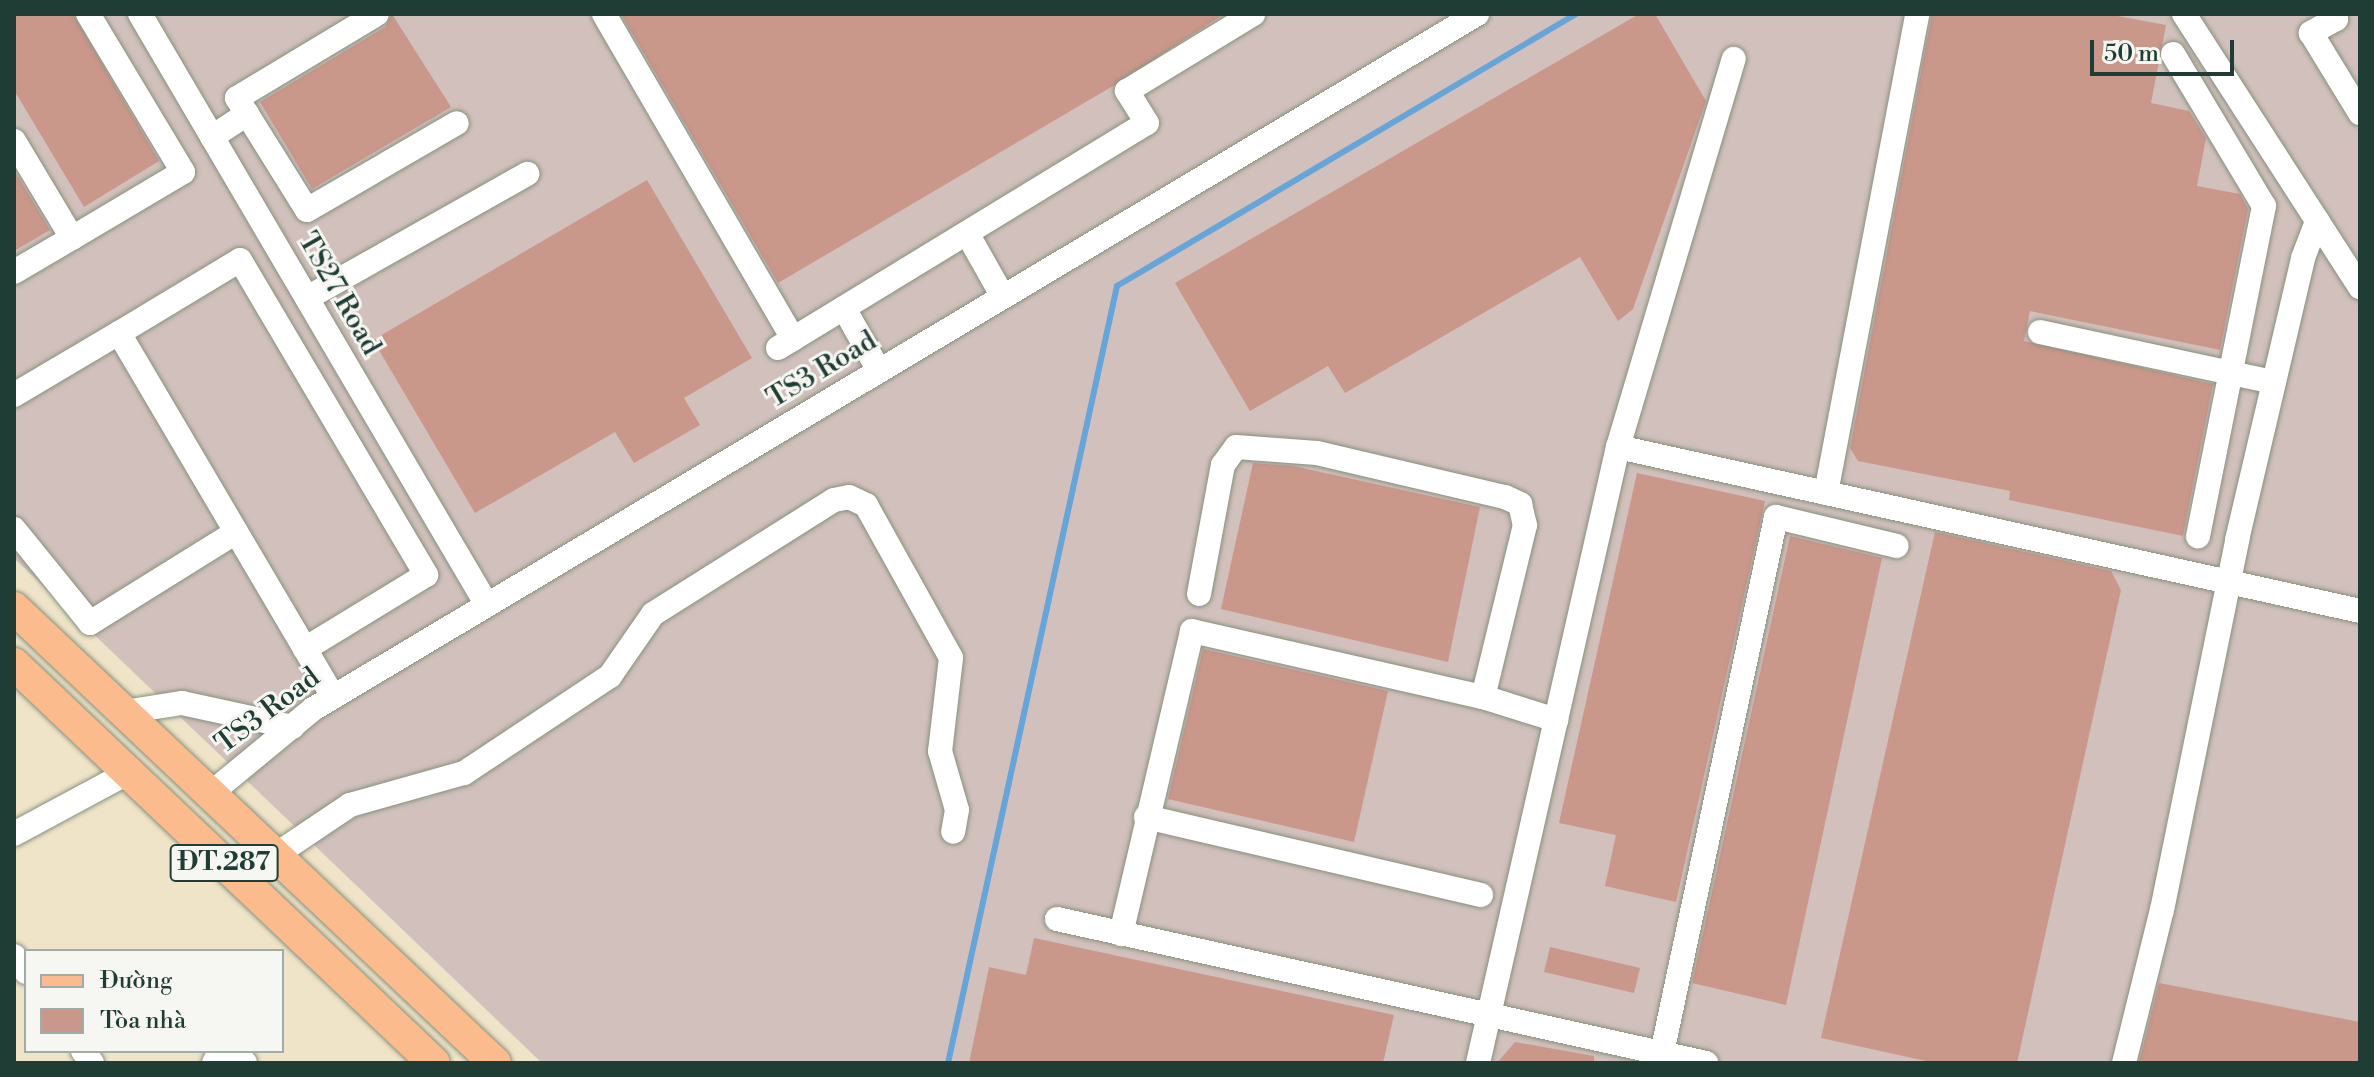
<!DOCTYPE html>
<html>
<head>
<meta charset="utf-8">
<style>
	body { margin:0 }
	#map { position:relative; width:2374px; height:1077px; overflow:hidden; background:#efe4c8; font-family:"Libre Bodoni",serif }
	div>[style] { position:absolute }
	.industrial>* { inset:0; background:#d1c0bc }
	.stream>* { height:6px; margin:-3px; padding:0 3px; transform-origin:3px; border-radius:3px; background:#67a4d8 }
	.building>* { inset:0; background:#ca978b }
	.roads { filter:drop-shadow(0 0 2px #87907e) drop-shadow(0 0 2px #87907e) }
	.minor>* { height:24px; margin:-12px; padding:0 12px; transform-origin:12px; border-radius:12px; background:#fff }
	.major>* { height:32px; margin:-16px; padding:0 16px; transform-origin:16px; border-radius:16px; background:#fbbb8c }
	span { translate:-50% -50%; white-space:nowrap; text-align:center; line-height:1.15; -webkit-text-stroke:6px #f6f6f2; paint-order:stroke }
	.shield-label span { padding:2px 6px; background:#f6f6f2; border:2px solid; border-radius:6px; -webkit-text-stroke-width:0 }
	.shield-label { font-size:26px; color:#1f3d34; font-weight:700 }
	.street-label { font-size:28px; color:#1f3d34 }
	.frame { position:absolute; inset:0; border:16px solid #1f3d34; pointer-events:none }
	.legend { position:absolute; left:24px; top:949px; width:260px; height:104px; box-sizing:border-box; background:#f6f6f2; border:2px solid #a0aca6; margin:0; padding:10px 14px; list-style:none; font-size:24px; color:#1f3d34 }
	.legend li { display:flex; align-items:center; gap:16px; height:40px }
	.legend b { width:40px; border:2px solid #a0aca6 }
	.scale { position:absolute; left:2090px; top:40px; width:144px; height:36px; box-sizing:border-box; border:4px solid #1f3d34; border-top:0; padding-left:10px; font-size:24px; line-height:28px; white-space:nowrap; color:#1f3d34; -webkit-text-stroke:6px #f6f6f2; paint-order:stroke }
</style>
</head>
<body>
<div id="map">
	<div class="industrial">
		<i style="clip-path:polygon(14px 14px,2360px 14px,2360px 1063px,542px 1063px,14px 558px)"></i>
	</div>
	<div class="stream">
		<i style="left:948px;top:1063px;width:795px;rotate:-77.73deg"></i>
		<i style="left:1117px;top:286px;width:534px;rotate:-30.65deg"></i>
	</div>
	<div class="building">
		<i style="clip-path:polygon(14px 14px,73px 14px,159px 161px,84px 207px,14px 90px)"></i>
		<i style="clip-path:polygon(392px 14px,451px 107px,312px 189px,260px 102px,385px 27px)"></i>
		<i style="clip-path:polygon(621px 14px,1224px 14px,1113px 86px,778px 283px)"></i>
		<i style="clip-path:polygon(1639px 14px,1655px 14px,1706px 101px,1633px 309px,1618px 321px,1580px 257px,1345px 393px,1328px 366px,1250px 411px,1175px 283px)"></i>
		<i style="clip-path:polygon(1932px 14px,2107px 14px,2166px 25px,2151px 103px,2189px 111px,2206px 138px,2197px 186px,2240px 194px,2248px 209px,2220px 350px,2030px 311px,2024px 341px,2213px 384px,2183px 536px,2009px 500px,2010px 491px,1858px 461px,1850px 448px)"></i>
		<i style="clip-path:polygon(14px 170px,50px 230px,14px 251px)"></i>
		<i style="clip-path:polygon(647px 180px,752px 358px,684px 398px,700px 425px,634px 463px,615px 432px,475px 513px,373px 340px)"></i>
		<i style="clip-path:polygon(1253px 463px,1293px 466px,1480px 507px,1448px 662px,1221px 609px)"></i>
		<i style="clip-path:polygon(1637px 473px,1765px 501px,1676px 902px,1605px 886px,1616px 835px,1559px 823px)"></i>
		<i style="clip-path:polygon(1935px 532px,2111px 571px,2121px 590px,2017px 1063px,1935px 1063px,1821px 1038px)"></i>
		<i style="clip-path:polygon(1790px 536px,1882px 558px,1786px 1005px,1692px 983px)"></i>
		<i style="clip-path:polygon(1203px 649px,1388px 691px,1354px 842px,1168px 799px)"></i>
		<i style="clip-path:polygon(1034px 938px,1394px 1015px,1383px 1063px,969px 1063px,989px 967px,1026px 975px)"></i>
		<i style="clip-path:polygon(1550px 947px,1640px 968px,1634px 993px,1544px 972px)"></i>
		<i style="clip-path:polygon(2159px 983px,2360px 1022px,2360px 1063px,2139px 1063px)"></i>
		<i style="clip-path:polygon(1515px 1042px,1594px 1056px,1594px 1063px,1497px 1063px)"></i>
	</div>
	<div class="roads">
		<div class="minor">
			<i style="left:140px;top:14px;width:685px;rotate:59.58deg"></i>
			<i style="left:604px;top:14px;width:376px;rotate:59.8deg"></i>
			<i style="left:2184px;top:14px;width:325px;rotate:57.2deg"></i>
			<i style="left:2333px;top:14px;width:6px;rotate:59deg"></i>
			<i style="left:2336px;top:19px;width:29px;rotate:151deg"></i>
			<i style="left:2311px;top:33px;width:94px;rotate:58.5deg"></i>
			<i style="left:2173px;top:54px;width:177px;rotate:59.1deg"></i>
			<i style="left:2264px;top:206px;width:337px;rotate:101.3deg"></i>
			<i style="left:247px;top:114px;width:19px;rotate:-122deg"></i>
			<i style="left:237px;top:98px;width:163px;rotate:-31deg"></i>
			<i style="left:212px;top:137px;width:42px;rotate:-33.3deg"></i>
			<i style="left:247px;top:114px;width:113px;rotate:58deg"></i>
			<i style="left:307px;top:210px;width:173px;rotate:-30.1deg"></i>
			<i style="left:14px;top:141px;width:113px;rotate:59.1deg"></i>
			<i style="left:72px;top:238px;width:67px;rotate:149.6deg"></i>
			<i style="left:967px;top:233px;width:73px;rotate:60.6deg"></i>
			<i style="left:72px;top:238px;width:129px;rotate:-30.7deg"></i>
			<i style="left:183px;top:172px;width:184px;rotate:-121deg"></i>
			<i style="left:307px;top:298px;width:253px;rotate:-29.4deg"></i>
			<i style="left:844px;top:308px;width:72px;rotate:60.9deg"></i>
			<i style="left:2040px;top:332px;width:239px;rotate:12.1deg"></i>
			<i style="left:119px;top:333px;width:141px;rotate:-31.1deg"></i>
			<i style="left:240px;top:260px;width:366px;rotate:59.4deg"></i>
			<i style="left:426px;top:575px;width:142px;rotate:148.6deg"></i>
			<i style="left:778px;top:348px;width:432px;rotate:-31.4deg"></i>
			<i style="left:1147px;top:123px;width:38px;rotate:-122deg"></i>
			<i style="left:1127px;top:91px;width:148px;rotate:-31.4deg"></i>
			<i style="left:14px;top:395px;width:122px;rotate:-30.6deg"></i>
			<i style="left:119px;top:333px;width:422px;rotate:59.5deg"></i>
			<i style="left:1618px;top:447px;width:760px;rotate:12.46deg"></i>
			<i style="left:1826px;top:493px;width:488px;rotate:-79.2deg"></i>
			<i style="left:14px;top:529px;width:121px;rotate:51deg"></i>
			<i style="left:90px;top:623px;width:172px;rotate:-31.9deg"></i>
			<i style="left:1199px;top:594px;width:131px;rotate:-79.5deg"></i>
			<i style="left:1223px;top:465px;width:22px;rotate:-54deg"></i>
			<i style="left:1236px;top:447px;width:81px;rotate:4.2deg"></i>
			<i style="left:1317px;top:453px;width:193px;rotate:13.2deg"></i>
			<i style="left:1505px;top:497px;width:17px;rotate:25deg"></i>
			<i style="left:1520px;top:504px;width:22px;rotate:77deg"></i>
			<i style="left:1525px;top:525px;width:177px;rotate:103.7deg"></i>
			<i style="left:124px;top:712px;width:59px;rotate:-8.8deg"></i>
			<i style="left:182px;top:703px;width:113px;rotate:12.3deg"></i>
			<i style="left:210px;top:794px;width:134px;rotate:-39.5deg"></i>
			<i style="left:313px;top:709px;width:1356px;rotate:-30.84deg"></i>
			<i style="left:1146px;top:817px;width:344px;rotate:13.1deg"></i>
			<i style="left:14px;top:834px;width:131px;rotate:-28.3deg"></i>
			<i style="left:274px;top:856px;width:92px;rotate:-33.9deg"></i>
			<i style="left:350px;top:805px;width:118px;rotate:-15.7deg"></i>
			<i style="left:464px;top:773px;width:175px;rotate:-33.6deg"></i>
			<i style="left:610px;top:676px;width:75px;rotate:-55.3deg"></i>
			<i style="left:653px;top:614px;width:214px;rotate:-32.2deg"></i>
			<i style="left:834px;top:500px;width:15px;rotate:-11deg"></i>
			<i style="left:849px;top:497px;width:19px;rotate:25deg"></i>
			<i style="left:866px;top:505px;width:175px;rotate:60.9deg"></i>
			<i style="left:951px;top:658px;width:94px;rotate:96.7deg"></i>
			<i style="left:940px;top:751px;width:61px;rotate:73.9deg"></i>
			<i style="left:957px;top:810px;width:22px;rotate:100deg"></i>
			<i style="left:1057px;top:919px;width:665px;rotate:12.51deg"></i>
			<i style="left:1121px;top:934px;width:311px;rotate:-76.8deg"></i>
			<i style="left:1192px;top:631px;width:298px;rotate:12.8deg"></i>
			<i style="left:1483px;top:697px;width:77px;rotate:17.5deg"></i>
			<i style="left:14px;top:956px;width:20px;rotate:53deg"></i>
			<i style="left:83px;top:1051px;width:15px;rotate:53deg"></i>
			<i style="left:234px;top:1051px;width:16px;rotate:47deg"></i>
			<i style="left:1662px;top:1053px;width:548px;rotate:-77.99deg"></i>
			<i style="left:1776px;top:517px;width:124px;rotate:13.5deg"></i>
			<i style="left:214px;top:1063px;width:13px;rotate:-63deg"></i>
			<i style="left:1478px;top:1063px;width:632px;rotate:-77.2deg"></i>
			<i style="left:1618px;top:447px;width:405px;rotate:-73.4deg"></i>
			<i style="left:2124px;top:1063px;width:158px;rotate:-76.1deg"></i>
			<i style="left:2162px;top:910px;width:378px;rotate:-78.5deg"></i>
			<i style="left:2237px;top:540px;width:290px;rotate:-76.8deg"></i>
			<i style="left:2303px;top:258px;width:40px;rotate:-69deg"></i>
		</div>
		<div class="major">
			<i style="left:14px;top:608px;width:662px;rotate:43.41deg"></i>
			<i style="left:14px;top:664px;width:579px;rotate:43.53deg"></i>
		</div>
	</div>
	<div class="shield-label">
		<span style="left:224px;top:863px">ĐT.287</span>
	</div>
	<div class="street-label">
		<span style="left:339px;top:294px;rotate:60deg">TS27 Road</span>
		<span style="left:822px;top:370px;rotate:-31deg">TS3 Road</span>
		<span style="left:268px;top:711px;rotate:-37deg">TS3 Road</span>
	</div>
	<div class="frame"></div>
	<ul class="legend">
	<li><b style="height:10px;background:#fbbb8c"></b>Đường</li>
	<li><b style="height:22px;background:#ca978b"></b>Tòa nhà</li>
	</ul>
	<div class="scale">50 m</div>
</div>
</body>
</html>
